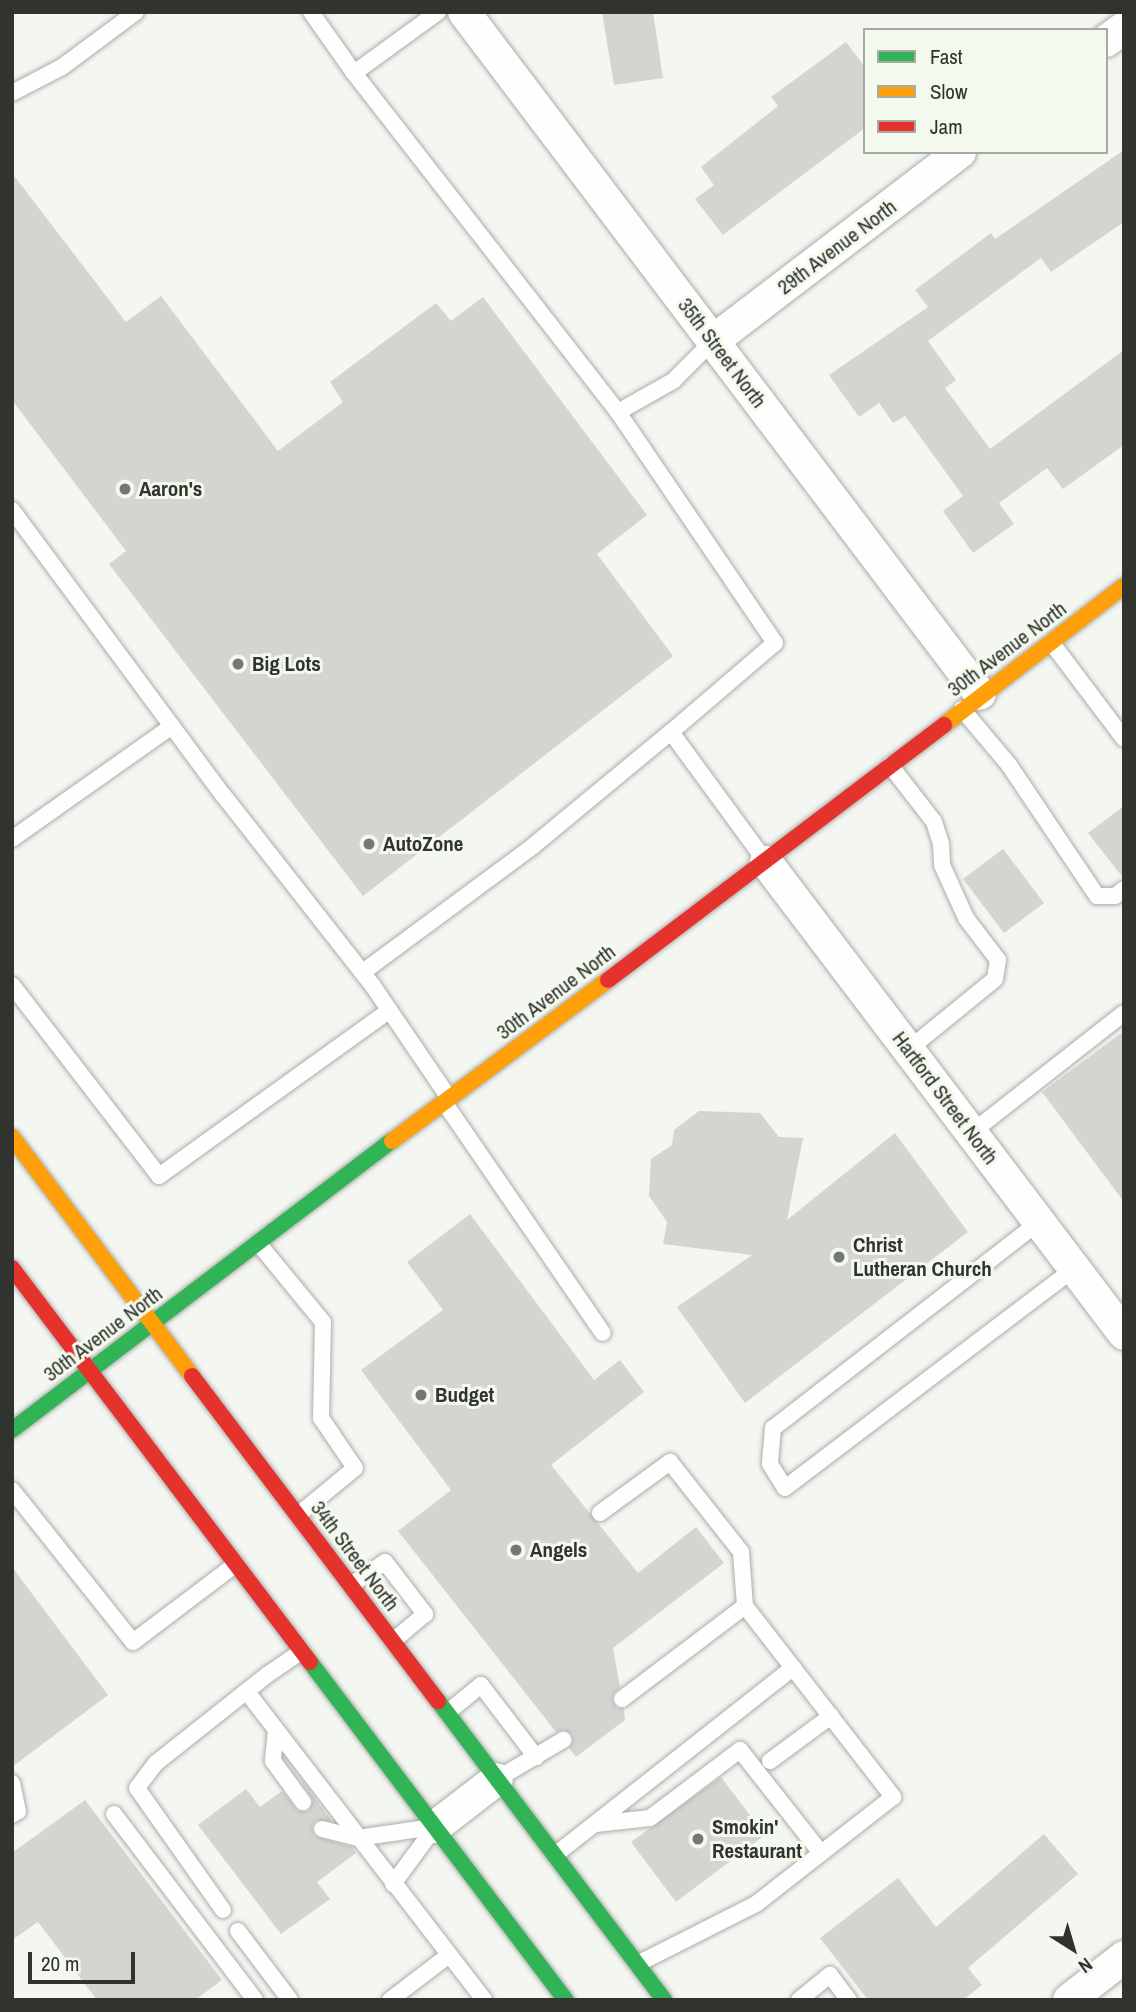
<!DOCTYPE html>
<html>
<head>
<meta charset="utf-8">
<style>
	body { margin:0 }
	#map { position:relative; width:1136px; height:2012px; overflow:hidden; background:#f4f6f1; font-family:"Archivo Narrow",sans-serif }
	div>[style] { position:absolute }
	.building>* { inset:0; background:#d4d5d1 }
	.roads { filter:drop-shadow(0 0 2px #abada9) drop-shadow(0 0 2px #abada9) }
	.lane>* { height:16px; margin:-8px; padding:0 8px; transform-origin:8px; border-radius:8px; background:#fdfefd }
	.street>* { height:32px; margin:-16px; padding:0 16px; transform-origin:16px; border-radius:16px; background:#fdfefd }
	.fast>* { height:16px; margin:-8px; padding:0 8px; transform-origin:8px; border-radius:8px; background:#30b455 }
	.slow>* { height:16px; margin:-8px; padding:0 8px; transform-origin:8px; border-radius:8px; background:#ff9f0a }
	.jam>* { height:16px; margin:-8px; padding:0 8px; transform-origin:8px; border-radius:8px; background:#e5322d }
	.dots>* { width:19px; height:19px; translate:-50% -50%; box-sizing:border-box; border:4px solid #f4f9ee; border-radius:50% }
	span { translate:-50% -50%; white-space:nowrap; text-align:center; line-height:1.15; -webkit-text-stroke:6px #f4f9ee; paint-order:stroke }
	.street-label { font-size:21px; color:#31332e }
	.poi-label { font-size:21px; color:#31332e; font-weight:700 }
	.left { translate:0 -50%; text-align:left }
	.frame { position:absolute; inset:0; border:14px solid #31332e; pointer-events:none }
	.legend { position:absolute; left:863px; top:28px; width:245px; height:126px; box-sizing:border-box; background:#f4f9ee; border:2px solid #a6aaa1; margin:0; padding:9px 12px; list-style:none; font-size:21px; color:#31332e }
	.legend li { display:flex; align-items:center; gap:14px; height:35px }
	.legend b { width:35px; border:2px solid #a6aaa1 }
	.north { position:absolute; left:1038px; top:1914px; width:70px; height:70px; -webkit-text-stroke:5px #f4f9ee; paint-order:stroke; rotate:143deg; font-size:19px; font-weight:700; line-height:28px; text-align:center; color:#31332e }
	.north::after { content:''; display:block; margin:auto; width:24px; height:32px; background:#31332e; clip-path:polygon(50% 0,100% 100%,50% 72%,0 100%) }
	.scale { position:absolute; left:28px; top:1952px; width:107px; height:32px; box-sizing:border-box; border:4px solid #31332e; border-top:0; padding-left:9px; font-size:21px; line-height:24px; white-space:nowrap; color:#31332e; -webkit-text-stroke:5px #f4f9ee; paint-order:stroke }
</style>
</head>
<body>
<div id="map">
	<div class="building">
		<i style="clip-path:polygon(602px 12px,653px 12px,663px 78px,614px 85px)"></i>
		<i style="clip-path:polygon(846px 42px,865px 67px,865px 128px,723px 235px,695px 199px,714px 185px,701px 167px,778px 106px,771px 97px)"></i>
		<i style="clip-path:polygon(1124px 150px,1124px 222px,1051px 272px,1041px 258px,928px 341px,956px 380px,945px 388px,990px 449px,1124px 350px,1124px 445px,1063px 489px,1047px 468px,999px 503px,1014px 524px,973px 553px,943px 511px,963px 496px,905px 416px,893px 423px,879px 403px,859px 417px,829px 375px,928px 307px,915px 290px,991px 233px,995px 239px)"></i>
		<i style="clip-path:polygon(12px 173px,126px 322px,161px 296px,278px 451px,343px 402px,330px 382px,436px 303px,451px 321px,483px 297px,647px 515px,597px 554px,673px 656px,363px 896px,109px 564px,126px 551px,12px 400px)"></i>
		<i style="clip-path:polygon(1124px 806px,1124px 879px,1088px 833px)"></i>
		<i style="clip-path:polygon(1003px 849px,1044px 903px,1004px 933px,963px 879px)"></i>
		<i style="clip-path:polygon(1124px 1031px,1124px 1202px,1042px 1092px)"></i>
		<i style="clip-path:polygon(699px 1111px,760px 1113px,779px 1137px,803px 1138px,787px 1220px,895px 1133px,968px 1232px,745px 1403px,677px 1307px,752px 1255px,663px 1244px,667px 1222px,649px 1196px,651px 1159px,672px 1145px,674px 1130px)"></i>
		<i style="clip-path:polygon(470px 1214px,594px 1380px,620px 1360px,644px 1392px,551px 1465px,638px 1573px,696px 1527px,724px 1563px,613px 1648px,620px 1687px,613px 1694px,612px 1701px,617px 1708px,624px 1709px,625px 1720px,576px 1757px,569px 1748px,573px 1741px,572px 1734px,564px 1730px,556px 1732px,398px 1531px,451px 1490px,361px 1370px,443px 1310px,407px 1262px)"></i>
		<i style="clip-path:polygon(12px 1567px,108px 1695px,12px 1767px)"></i>
		<i style="clip-path:polygon(299px 1777px,332px 1821px,315px 1821px,312px 1827px,314px 1836px,352px 1847px,356px 1853px,317px 1882px,330px 1899px,281px 1934px,198px 1825px,246px 1789px,260px 1807px,282px 1791px,298px 1811px,309px 1811px,313px 1800px)"></i>
		<i style="clip-path:polygon(721px 1777px,765px 1835px,676px 1902px,631px 1842px)"></i>
		<i style="clip-path:polygon(85px 1800px,222px 1980px,195px 2000px,97px 2000px,38px 1922px,12px 1940px,12px 1853px)"></i>
		<i style="clip-path:polygon(1044px 1834px,1078px 1874px,968px 1968px,982px 1985px,963px 2000px,868px 2000px,820px 1938px,898px 1878px,936px 1927px)"></i>
	</div>
	<div class="roads">
		<div class="lane">
			<i style="left:311px;top:12px;width:75px;rotate:54.8deg"></i>
			<i style="left:438px;top:12px;width:104px;rotate:144deg"></i>
			<i style="left:354px;top:73px;width:430px;rotate:52.1deg"></i>
			<i style="left:12px;top:93px;width:56px;rotate:-27.5deg"></i>
			<i style="left:62px;top:67px;width:92px;rotate:-36.6deg"></i>
			<i style="left:12px;top:510px;width:356px;rotate:53.5deg"></i>
			<i style="left:224px;top:796px;width:241px;rotate:51.9deg"></i>
			<i style="left:373px;top:986px;width:135px;rotate:55.8deg"></i>
			<i style="left:1051px;top:642px;width:121px;rotate:53deg"></i>
			<i style="left:962px;top:709px;width:73px;rotate:50deg"></i>
			<i style="left:1009px;top:765px;width:158px;rotate:56.1deg"></i>
			<i style="left:1097px;top:896px;width:18px"></i>
			<i style="left:1115px;top:896px;width:11px;rotate:-38deg"></i>
			<i style="left:671px;top:732px;width:137px;rotate:-40.6deg"></i>
			<i style="left:775px;top:643px;width:279px;rotate:-124.2deg"></i>
			<i style="left:618px;top:412px;width:63px;rotate:-29.4deg"></i>
			<i style="left:673px;top:381px;width:57px;rotate:-45deg"></i>
			<i style="left:890px;top:765px;width:72px;rotate:52.3deg"></i>
			<i style="left:934px;top:822px;width:23px;rotate:72deg"></i>
			<i style="left:941px;top:844px;width:21px;rotate:87deg"></i>
			<i style="left:942px;top:865px;width:58px;rotate:65.6deg"></i>
			<i style="left:966px;top:918px;width:53px;rotate:52.7deg"></i>
			<i style="left:998px;top:960px;width:19px;rotate:99deg"></i>
			<i style="left:995px;top:979px;width:112px;rotate:140.8deg"></i>
			<i style="left:12px;top:839px;width:196px;rotate:-35.2deg"></i>
			<i style="left:363px;top:972px;width:212px;rotate:-36.5deg"></i>
			<i style="left:533px;top:846px;width:179px;rotate:-39.6deg"></i>
			<i style="left:671px;top:732px;width:161px;rotate:53.8deg"></i>
			<i style="left:12px;top:985px;width:241px;rotate:52.4deg"></i>
			<i style="left:159px;top:1176px;width:284px;rotate:-35.7deg"></i>
			<i style="left:444px;top:1102px;width:280px;rotate:55.5deg"></i>
			<i style="left:971px;top:1133px;width:194px;rotate:-38.1deg"></i>
			<i style="left:1039px;top:1222px;width:336px;rotate:142.2deg"></i>
			<i style="left:773px;top:1428px;width:36px;rotate:95deg"></i>
			<i style="left:770px;top:1464px;width:28px;rotate:58deg"></i>
			<i style="left:785px;top:1488px;width:363px;rotate:-37.2deg"></i>
			<i style="left:258px;top:1243px;width:102px;rotate:50.6deg"></i>
			<i style="left:323px;top:1322px;width:96px;rotate:91.2deg"></i>
			<i style="left:321px;top:1418px;width:60px;rotate:55.8deg"></i>
			<i style="left:355px;top:1468px;width:74px;rotate:140.5deg"></i>
			<i style="left:12px;top:1490px;width:194px;rotate:51.5deg"></i>
			<i style="left:133px;top:1642px;width:129px;rotate:-37.1deg"></i>
			<i style="left:600px;top:1513px;width:87px;rotate:-36.1deg"></i>
			<i style="left:670px;top:1462px;width:115px;rotate:51.7deg"></i>
			<i style="left:741px;top:1552px;width:54px;rotate:85.8deg"></i>
			<i style="left:351px;top:1585px;width:41px;rotate:-34.1deg"></i>
			<i style="left:385px;top:1562px;width:66px;rotate:52.4deg"></i>
			<i style="left:425px;top:1614px;width:42px;rotate:139.8deg"></i>
			<i style="left:247px;top:1692px;width:389px;rotate:52.4deg"></i>
			<i style="left:622px;top:1699px;width:154px;rotate:-37.1deg"></i>
			<i style="left:745px;top:1606px;width:242px;rotate:52.2deg"></i>
			<i style="left:893px;top:1797px;width:174px;rotate:142deg"></i>
			<i style="left:756px;top:1904px;width:133px;rotate:153.2deg"></i>
			<i style="left:447px;top:1713px;width:44px;rotate:-39.5deg"></i>
			<i style="left:481px;top:1685px;width:91px;rotate:52.6deg"></i>
			<i style="left:276px;top:1730px;width:31px;rotate:96deg"></i>
			<i style="left:273px;top:1761px;width:51px;rotate:53.8deg"></i>
			<i style="left:770px;top:1761px;width:76px;rotate:-36.4deg"></i>
			<i style="left:497px;top:1779px;width:77px;rotate:-30.6deg"></i>
			<i style="left:12px;top:1783px;width:29px;rotate:78deg"></i>
			<i style="left:18px;top:1811px;width:7px;rotate:146deg"></i>
			<i style="left:114px;top:1814px;width:233px;rotate:52.8deg"></i>
			<i style="left:596px;top:1824px;width:54px;rotate:-6.3deg"></i>
			<i style="left:650px;top:1818px;width:113px;rotate:-37.1deg"></i>
			<i style="left:740px;top:1750px;width:131px;rotate:51.8deg"></i>
			<i style="left:322px;top:1829px;width:37px;rotate:14deg"></i>
			<i style="left:358px;top:1838px;width:76px;rotate:-8.3deg"></i>
			<i style="left:555px;top:1855px;width:303px;rotate:-38.2deg"></i>
			<i style="left:393px;top:1884px;width:71px;rotate:-53.6deg"></i>
			<i style="left:223px;top:1910px;width:149px;rotate:-125.2deg"></i>
			<i style="left:137px;top:1788px;width:31px;rotate:-53deg"></i>
			<i style="left:156px;top:1763px;width:142px;rotate:-38.4deg"></i>
			<i style="left:267px;top:1675px;width:42px;rotate:-34.4deg"></i>
			<i style="left:238px;top:1931px;width:86px;rotate:53deg"></i>
			<i style="left:390px;top:2000px;width:74px;rotate:-37.3deg"></i>
			<i style="left:799px;top:2000px;width:40px;rotate:-39deg"></i>
			<i style="left:830px;top:1975px;width:31px;rotate:53deg"></i>
		</div>
		<div class="street">
			<i style="left:464px;top:12px;width:855px;rotate:52.89deg"></i>
			<i style="left:1106px;top:41px;width:22px;rotate:-36deg"></i>
			<i style="left:713px;top:341px;width:311px;rotate:-37.4deg"></i>
			<i style="left:766px;top:862px;width:592px;rotate:52.82deg"></i>
			<i style="left:435px;top:1827px;width:78px;rotate:-37.7deg"></i>
			<i style="left:1069px;top:2000px;width:70px;rotate:-38deg"></i>
		</div>
		<div class="fast">
			<i style="left:12px;top:1430px;width:477px;rotate:-37.3deg"></i>
			<i style="left:310px;top:1662px;width:424px;rotate:52.9deg"></i>
			<i style="left:438px;top:1701px;width:375px;rotate:52.9deg"></i>
		</div>
		<div class="slow">
			<i style="left:944px;top:725px;width:227px;rotate:-37.7deg"></i>
			<i style="left:12px;top:1137px;width:299px;rotate:53deg"></i>
			<i style="left:392px;top:1141px;width:269px;rotate:-36.7deg"></i>
		</div>
		<div class="jam">
			<i style="left:608px;top:980px;width:422px;rotate:-37.2deg"></i>
			<i style="left:12px;top:1268px;width:494px;rotate:52.9deg"></i>
			<i style="left:192px;top:1376px;width:408px;rotate:52.9deg"></i>
		</div>
	</div>
	<div class="dots">
		<i style="left:125px;top:489px;background:#757772"></i>
		<i style="left:238px;top:664px;background:#757772"></i>
		<i style="left:369px;top:844px;background:#757772"></i>
		<i style="left:839px;top:1257px;background:#757772"></i>
		<i style="left:421px;top:1395px;background:#757772"></i>
		<i style="left:516px;top:1550px;background:#757772"></i>
		<i style="left:698px;top:1839px;background:#757772"></i>
	</div>
	<div class="street-label">
		<span style="left:837px;top:247px;rotate:-37deg">29th Avenue North</span>
		<span style="left:722px;top:353px;rotate:53deg">35th Street North</span>
		<span style="left:1007px;top:649px;rotate:-37deg">30th Avenue North</span>
		<span style="left:556px;top:992px;rotate:-37deg">30th Avenue North</span>
		<span style="left:945px;top:1098px;rotate:53deg">Hartford Street North</span>
		<span style="left:103px;top:1334px;rotate:-37deg">30th Avenue North</span>
		<span style="left:355px;top:1556px;rotate:53deg">34th Street North</span>
	</div>
	<div class="poi-label">
		<span class="left" style="left:139px;top:489px">Aaron's</span>
		<span class="left" style="left:252px;top:664px">Big Lots</span>
		<span class="left" style="left:383px;top:844px">AutoZone</span>
		<span class="left" style="left:853px;top:1257px">Christ<br>Lutheran Church</span>
		<span class="left" style="left:435px;top:1395px">Budget</span>
		<span class="left" style="left:530px;top:1550px">Angels</span>
		<span class="left" style="left:712px;top:1839px">Smokin'<br>Restaurant</span>
	</div>
	<div class="frame"></div>
	<ul class="legend">
	<li><b style="height:9px;background:#30b455"></b>Fast</li>
	<li><b style="height:9px;background:#ff9f0a"></b>Slow</li>
	<li><b style="height:9px;background:#e5322d"></b>Jam</li>
	</ul>
	<div class="north">N</div>
	<div class="scale">20 m</div>
</div>
</body>
</html>
